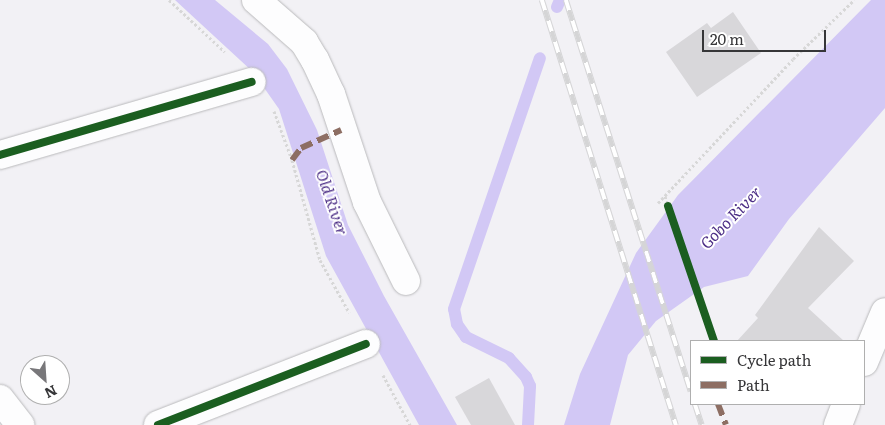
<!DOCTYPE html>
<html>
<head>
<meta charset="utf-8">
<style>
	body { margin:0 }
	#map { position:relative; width:885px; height:425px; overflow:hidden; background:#f2f1f5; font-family:Literata,serif }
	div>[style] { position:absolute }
	.water>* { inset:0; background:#d2c8f5 }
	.stream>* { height:12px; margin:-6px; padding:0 6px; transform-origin:6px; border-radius:6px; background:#d2c8f5 }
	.building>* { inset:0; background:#d8d7da }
	.path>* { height:3px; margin-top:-1.5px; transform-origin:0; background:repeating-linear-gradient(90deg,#d7d7d7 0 2.5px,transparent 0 5px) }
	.roads { filter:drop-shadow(0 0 1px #bababc) drop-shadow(0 0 1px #bababc) }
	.minor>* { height:28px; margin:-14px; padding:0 14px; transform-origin:14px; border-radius:14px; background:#fdfdfe }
	.rail>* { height:5.5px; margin-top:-2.75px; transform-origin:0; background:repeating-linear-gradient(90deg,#fff 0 11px,#d5d5d6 0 22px); box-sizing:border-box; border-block:1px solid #d5d5d6 }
	.quiet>* { height:6px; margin-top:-3px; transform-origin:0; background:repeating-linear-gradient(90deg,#8d6e63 0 12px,transparent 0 18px) }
	.cycleway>* { height:8px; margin:-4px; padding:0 4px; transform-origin:4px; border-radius:4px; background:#1b5e20 }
	span { translate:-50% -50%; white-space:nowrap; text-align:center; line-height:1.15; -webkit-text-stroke:4px #fff; paint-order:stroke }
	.water-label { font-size:16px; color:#4c2e86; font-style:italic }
	.legend { position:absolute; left:690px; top:340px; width:175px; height:65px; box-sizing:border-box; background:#fff; border:1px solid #afafaf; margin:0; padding:6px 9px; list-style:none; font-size:15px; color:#363638 }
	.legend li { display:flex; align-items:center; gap:10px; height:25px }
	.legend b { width:25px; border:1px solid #afafaf }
	.north { position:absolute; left:20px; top:355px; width:50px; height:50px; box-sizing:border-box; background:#fff; border:1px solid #afafaf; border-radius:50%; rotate:154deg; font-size:14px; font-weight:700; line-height:20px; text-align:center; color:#363638 }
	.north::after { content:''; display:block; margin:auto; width:18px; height:22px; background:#78777a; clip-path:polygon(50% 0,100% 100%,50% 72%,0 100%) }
	.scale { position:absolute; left:702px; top:30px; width:124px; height:22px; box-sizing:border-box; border:2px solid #363638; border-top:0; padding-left:6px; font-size:15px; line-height:18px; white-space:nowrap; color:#363638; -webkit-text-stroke:4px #fff; paint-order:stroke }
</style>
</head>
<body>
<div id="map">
	<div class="water">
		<i style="clip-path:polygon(175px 0,215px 0,268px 44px,287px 69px,317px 130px,348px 225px,384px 296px,457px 425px,419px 425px,326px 256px,279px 109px,253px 72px)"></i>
		<i style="clip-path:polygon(871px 0,885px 0,885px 108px,789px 219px,748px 276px,704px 287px,656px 321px,628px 355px,610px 425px,564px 425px,580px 374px,636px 253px,678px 195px)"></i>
	</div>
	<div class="stream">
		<i style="left:557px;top:7px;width:8px;rotate:-67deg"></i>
		<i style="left:528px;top:425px;width:39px;rotate:-87deg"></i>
		<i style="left:530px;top:386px;width:10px;rotate:-114deg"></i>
		<i style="left:526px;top:377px;width:25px;rotate:-132deg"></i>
		<i style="left:509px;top:358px;width:48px;rotate:-154deg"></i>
		<i style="left:466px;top:337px;width:16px;rotate:-125deg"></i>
		<i style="left:457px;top:324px;width:15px;rotate:-101deg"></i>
		<i style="left:454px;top:309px;width:265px;rotate:-71.1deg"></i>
	</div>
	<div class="building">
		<i style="clip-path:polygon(733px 12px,761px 53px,697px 97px,666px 52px,707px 23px,711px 28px)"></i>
		<i style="clip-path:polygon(819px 227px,854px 261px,808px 308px,844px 341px,737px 341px,758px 318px,755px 315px)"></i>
		<i style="clip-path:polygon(489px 378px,515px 425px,471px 425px,455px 397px)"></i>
	</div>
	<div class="path">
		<i style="left:169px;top:0;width:76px;rotate:42.9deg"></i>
		<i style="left:274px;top:111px;width:52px;rotate:69.8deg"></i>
		<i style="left:292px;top:160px;width:104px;rotate:74.4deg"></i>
		<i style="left:320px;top:260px;width:60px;rotate:60.9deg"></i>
		<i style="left:665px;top:196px;width:10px;rotate:73deg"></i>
		<i style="left:658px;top:203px;width:197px;rotate:-46.8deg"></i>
		<i style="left:793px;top:59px;width:85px;rotate:-44deg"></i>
		<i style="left:383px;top:375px;width:57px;rotate:61.6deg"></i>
	</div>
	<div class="roads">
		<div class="minor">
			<i style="left:256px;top:0;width:64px;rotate:41.2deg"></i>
			<i style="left:304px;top:42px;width:21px;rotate:59deg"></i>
			<i style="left:315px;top:60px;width:38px;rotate:65deg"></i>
			<i style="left:331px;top:94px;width:114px;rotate:71.6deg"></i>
			<i style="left:367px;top:202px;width:88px;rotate:63.7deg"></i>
			<i style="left:0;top:155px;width:262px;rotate:-16.2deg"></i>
			<i style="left:864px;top:362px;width:54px;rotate:-67.2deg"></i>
			<i style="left:0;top:399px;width:33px;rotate:52deg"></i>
			<i style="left:158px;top:425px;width:223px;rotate:-21.3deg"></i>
			<i style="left:838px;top:425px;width:22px;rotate:-69deg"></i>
		</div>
	</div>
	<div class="rail">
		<i style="left:542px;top:0;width:446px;rotate:72.5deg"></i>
		<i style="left:566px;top:0;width:411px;rotate:72.3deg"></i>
		<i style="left:695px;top:404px;width:22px;rotate:72deg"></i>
	</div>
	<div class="quiet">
		<i style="left:292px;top:160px;width:15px;rotate:-53deg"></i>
		<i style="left:301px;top:148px;width:44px;rotate:-24.2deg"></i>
		<i style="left:718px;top:404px;width:22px;rotate:69deg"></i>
	</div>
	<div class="cycleway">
		<i style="left:0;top:155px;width:262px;rotate:-16.2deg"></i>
		<i style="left:668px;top:206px;width:143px;rotate:71.2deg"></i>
		<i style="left:158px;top:425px;width:223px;rotate:-21.3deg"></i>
	</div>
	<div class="water-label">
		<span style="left:333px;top:202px;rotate:71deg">Old River</span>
		<span style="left:730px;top:217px;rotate:-46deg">Gobo River</span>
	</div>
	<ul class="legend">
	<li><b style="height:6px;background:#1b5e20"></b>Cycle path</li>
	<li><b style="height:6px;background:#8d6e63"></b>Path</li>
	</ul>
	<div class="north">N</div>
	<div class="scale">20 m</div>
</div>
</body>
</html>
